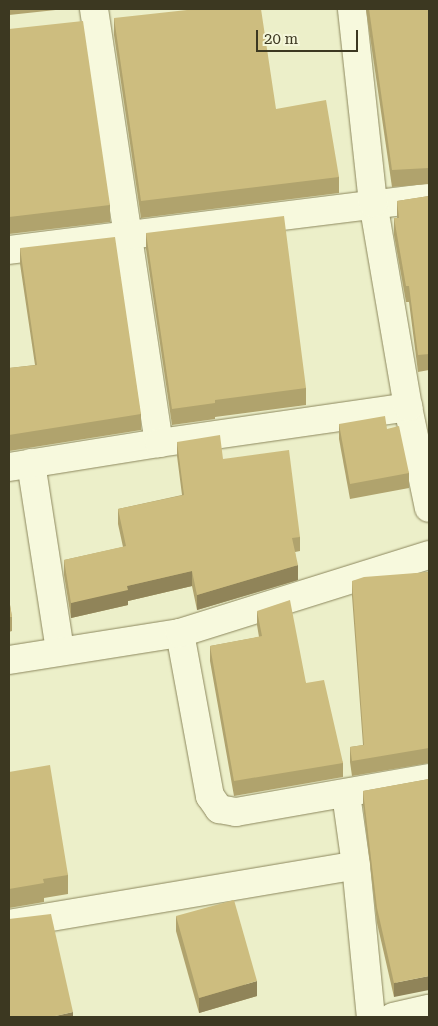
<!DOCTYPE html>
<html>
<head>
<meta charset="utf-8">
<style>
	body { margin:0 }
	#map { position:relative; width:438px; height:1026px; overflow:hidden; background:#ecefc9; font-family:"Roboto Serif",serif }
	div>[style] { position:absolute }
	.roads { filter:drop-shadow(0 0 1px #8c875d) drop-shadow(0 0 1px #8c875d) }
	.street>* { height:28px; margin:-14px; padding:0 14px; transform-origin:14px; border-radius:14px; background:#f7f9dd }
	.wall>* { inset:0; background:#b0a36d }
	.shaded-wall>* { inset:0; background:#908459 }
	.building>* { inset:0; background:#cdbd7f }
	span { translate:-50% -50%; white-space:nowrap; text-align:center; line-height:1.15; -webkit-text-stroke:5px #f4f6d9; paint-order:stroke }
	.frame { position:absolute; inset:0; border:10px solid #3c3821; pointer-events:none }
	.scale { position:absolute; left:256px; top:30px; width:102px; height:22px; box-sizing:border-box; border:2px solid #3c3821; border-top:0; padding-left:6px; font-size:15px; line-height:18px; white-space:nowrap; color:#3c3821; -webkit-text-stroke:4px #f4f6d9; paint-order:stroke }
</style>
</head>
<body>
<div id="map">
	<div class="roads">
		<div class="street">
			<i style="left:94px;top:9px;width:439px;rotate:81.5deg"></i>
			<i style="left:9px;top:250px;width:423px;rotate:-7.1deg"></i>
			<i style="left:408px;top:407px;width:103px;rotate:78.3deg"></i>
			<i style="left:31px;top:463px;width:190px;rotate:81.2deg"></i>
			<i style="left:9px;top:467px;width:152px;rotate:-9.1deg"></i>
			<i style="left:159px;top:443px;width:252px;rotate:-8.2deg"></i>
			<i style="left:408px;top:407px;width:207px;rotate:-99.7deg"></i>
			<i style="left:373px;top:203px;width:195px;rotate:-96.2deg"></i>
			<i style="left:180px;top:633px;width:166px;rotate:79.6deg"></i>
			<i style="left:210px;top:796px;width:16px;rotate:55deg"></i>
			<i style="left:219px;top:809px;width:17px;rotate:10deg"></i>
			<i style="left:236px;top:812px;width:196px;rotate:-10deg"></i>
			<i style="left:9px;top:660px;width:173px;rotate:-9deg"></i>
			<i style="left:180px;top:633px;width:261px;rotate:-17.4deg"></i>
			<i style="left:346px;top:794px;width:72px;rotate:82deg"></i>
			<i style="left:9px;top:924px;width:352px;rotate:-9.6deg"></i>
			<i style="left:356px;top:865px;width:153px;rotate:84.4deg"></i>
			<i style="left:393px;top:1017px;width:37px;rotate:-13deg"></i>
		</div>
	</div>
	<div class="wall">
		<i style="clip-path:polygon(9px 9px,65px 9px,9px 15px)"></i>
		<i style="clip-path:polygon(366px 9px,429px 9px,429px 184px,392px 187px)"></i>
		<i style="clip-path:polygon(114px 18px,276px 109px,339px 177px,339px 193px,141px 218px,114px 35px)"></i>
		<i style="clip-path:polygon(9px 29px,110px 205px,110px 222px,9px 234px)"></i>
		<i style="clip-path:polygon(429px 196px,429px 370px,418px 372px,409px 302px,406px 302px,394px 235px,394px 218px,397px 218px,397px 201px)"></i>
		<i style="clip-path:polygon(146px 233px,306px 388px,306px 405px,215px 417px,215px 419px,172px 425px,146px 249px)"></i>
		<i style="clip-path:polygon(20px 248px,141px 414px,141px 430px,9px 451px,9px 368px,35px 365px,20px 264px)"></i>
		<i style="clip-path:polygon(339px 424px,387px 429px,409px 473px,409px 488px,350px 499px,339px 439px)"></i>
		<i style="clip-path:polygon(177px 442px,223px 459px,300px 537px,300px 551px,295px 552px,298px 580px,197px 610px,192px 586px,128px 601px,128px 605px,71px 618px,64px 575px,64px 560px,123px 547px,118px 524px,118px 509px,182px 495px,177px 456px)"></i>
		<i style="clip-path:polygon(429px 572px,429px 763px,352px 776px,350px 762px,350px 747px,363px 745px,352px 596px,352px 581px)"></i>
		<i style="clip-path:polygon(9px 599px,12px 617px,12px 631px,9px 632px)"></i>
		<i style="clip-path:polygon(257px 611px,306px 683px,343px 763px,343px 777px,234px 796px,210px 661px,210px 646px,259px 637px,257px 625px)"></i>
		<i style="clip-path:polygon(9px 772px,68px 875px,68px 894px,44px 898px,44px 902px,9px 908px)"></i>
		<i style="clip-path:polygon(429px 779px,394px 997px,377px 923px,363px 805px,363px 791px)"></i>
		<i style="clip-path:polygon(176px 916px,257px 996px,199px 1013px,176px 931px)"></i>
	</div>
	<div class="shaded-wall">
		<i style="clip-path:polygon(298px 565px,298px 580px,197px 610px,197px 595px)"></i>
		<i style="clip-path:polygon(192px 571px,192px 586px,128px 601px,128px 605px,71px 618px,71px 603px,127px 586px)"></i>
		<i style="clip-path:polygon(429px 976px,429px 990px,394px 997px,394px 983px)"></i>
		<i style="clip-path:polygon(257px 981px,257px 996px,199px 1013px,199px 998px)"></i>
		<i style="clip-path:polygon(73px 1012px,73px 1017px,51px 1017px)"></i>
	</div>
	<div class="building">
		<i style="clip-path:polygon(196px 9px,261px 9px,276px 109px,326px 100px,339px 177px,141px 201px,114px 18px)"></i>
		<i style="clip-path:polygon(369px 9px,429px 9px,429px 168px,392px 170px)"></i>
		<i style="clip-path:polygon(83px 21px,110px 205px,9px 217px,9px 29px)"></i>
		<i style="clip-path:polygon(429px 196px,429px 354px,418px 355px,409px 286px,406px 286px,394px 218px,399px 218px,397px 201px)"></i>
		<i style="clip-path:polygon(284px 216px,306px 388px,215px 400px,215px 403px,172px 409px,146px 233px)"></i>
		<i style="clip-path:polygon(115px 237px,141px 414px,9px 435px,9px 368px,37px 365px,20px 248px)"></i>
		<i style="clip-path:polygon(385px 416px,387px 429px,399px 426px,409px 473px,350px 484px,339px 424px)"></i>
		<i style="clip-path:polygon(220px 435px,223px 459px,289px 450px,300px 537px,292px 538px,298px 565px,197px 595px,192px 571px,127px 586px,128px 590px,71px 603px,64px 560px,126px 546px,118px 509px,184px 495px,177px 442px)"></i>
		<i style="clip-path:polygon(429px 572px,429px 748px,352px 761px,350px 747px,364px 745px,352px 581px,364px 577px)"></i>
		<i style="clip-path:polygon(9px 599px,12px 617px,9px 617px)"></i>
		<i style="clip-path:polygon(290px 600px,306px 683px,324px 680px,343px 763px,234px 781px,210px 646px,262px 636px,257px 611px)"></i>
		<i style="clip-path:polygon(50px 765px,68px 875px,43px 879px,44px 883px,9px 889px,9px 772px)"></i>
		<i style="clip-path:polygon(429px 779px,429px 976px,394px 983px,377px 908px,363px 791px)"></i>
		<i style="clip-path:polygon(234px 900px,257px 981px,199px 998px,176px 916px)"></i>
		<i style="clip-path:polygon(51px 914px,73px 1012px,51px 1017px,9px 1017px,9px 919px)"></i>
	</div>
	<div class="frame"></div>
	<div class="scale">20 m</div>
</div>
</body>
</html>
